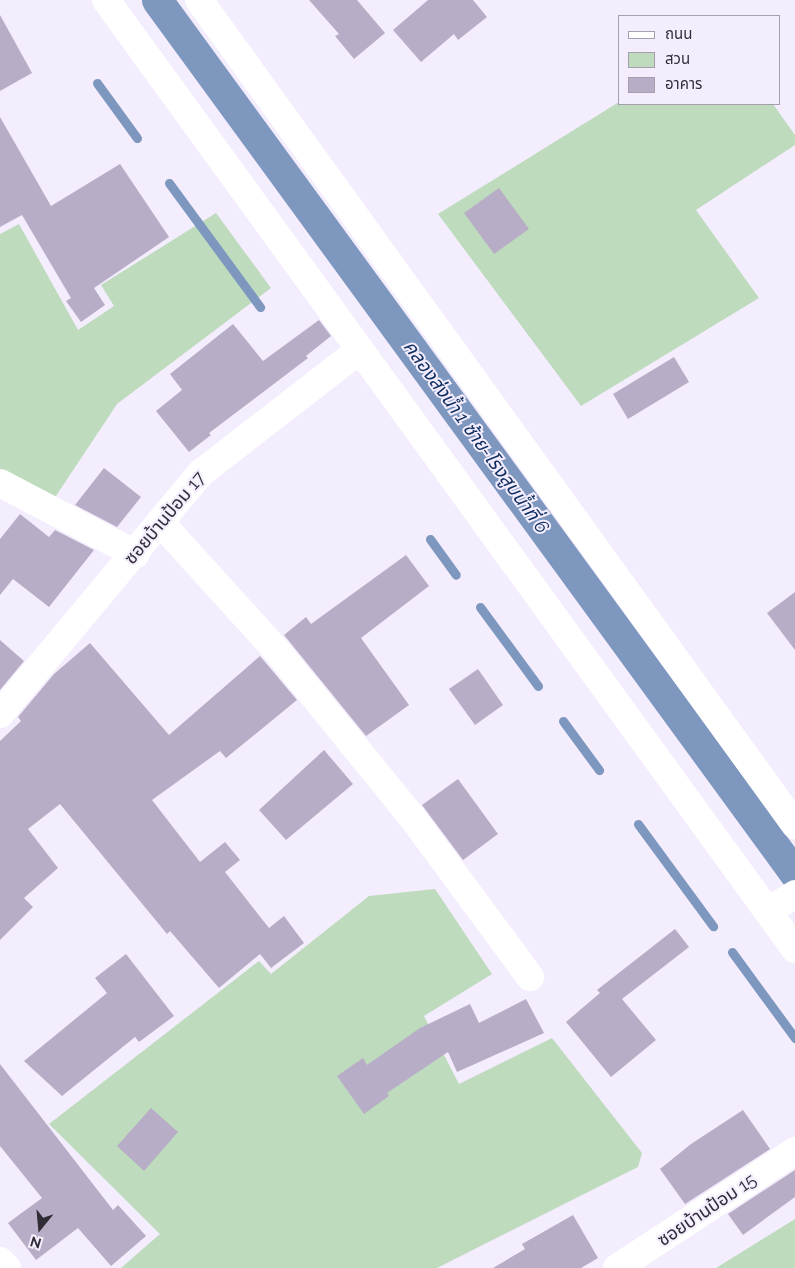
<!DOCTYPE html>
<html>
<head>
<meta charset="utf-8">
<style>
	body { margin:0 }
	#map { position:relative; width:795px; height:1268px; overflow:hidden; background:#f4edfd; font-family:Raleway,"Noto Sans Thai",sans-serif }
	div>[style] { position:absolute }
	.green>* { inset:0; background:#bedbbe }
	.stream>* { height:9px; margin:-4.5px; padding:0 4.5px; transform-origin:4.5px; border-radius:4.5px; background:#7d97bf }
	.canal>* { height:31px; margin:-15.5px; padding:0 15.5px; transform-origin:15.5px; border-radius:15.5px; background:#7d97bf }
	.building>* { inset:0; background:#b8adc6 }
	.minor>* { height:28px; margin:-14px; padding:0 14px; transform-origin:14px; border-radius:14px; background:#fff }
	.secondary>* { height:28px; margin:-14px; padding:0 14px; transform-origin:14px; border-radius:14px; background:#fff }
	span { translate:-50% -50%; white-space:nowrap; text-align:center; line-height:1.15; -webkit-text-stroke:4px #f4edfd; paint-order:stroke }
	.street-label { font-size:18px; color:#312d37 }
	.water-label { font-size:19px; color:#102f61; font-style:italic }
	.legend { position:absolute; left:618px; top:15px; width:162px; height:90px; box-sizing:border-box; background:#f4edfd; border:1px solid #a6a0ae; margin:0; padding:6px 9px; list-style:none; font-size:15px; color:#312d37 }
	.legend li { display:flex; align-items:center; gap:10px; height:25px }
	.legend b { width:25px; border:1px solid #a6a0ae }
	.north { position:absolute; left:15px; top:1203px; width:50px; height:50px; -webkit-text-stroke:4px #f4edfd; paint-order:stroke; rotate:197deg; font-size:14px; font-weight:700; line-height:20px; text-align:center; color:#312d37 }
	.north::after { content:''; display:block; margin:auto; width:18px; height:22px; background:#312d37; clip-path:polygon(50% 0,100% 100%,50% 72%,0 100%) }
</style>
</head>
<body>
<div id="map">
	<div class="green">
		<i style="clip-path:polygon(619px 102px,773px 104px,795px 135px,795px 145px,696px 210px,759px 298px,581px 406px,438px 214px)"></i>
		<i style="clip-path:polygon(216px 213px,271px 288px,117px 404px,50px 505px,0 477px,0 234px,19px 224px,78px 330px,114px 306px,101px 285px)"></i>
		<i style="clip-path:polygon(435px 889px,492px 974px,424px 1016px,459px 1084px,552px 1038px,642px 1153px,638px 1167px,437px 1268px,121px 1268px,160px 1234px,49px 1124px,259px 961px,271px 974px,369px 896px)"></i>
		<i style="clip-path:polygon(795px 1219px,795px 1268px,716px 1268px)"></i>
	</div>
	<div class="stream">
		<i style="left:97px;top:83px;width:68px;rotate:54deg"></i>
		<i style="left:169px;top:183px;width:154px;rotate:53.7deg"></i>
		<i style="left:430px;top:539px;width:44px;rotate:54.2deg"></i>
		<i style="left:480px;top:607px;width:98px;rotate:53.7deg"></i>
		<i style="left:563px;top:721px;width:61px;rotate:53.7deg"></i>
		<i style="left:638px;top:824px;width:127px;rotate:53.7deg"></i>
		<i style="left:732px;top:952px;width:107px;rotate:53.8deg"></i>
	</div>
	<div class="canal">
		<i style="left:157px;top:0;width:1082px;rotate:53.87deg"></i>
	</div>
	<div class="building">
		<i style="clip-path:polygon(309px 0,357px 0,385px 33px,354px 59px,335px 36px,339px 34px)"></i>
		<i style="clip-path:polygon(428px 0,473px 0,487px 17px,458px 40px,454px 34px,421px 62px,393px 30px)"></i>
		<i style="clip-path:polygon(0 15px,32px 73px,0 91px)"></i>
		<i style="clip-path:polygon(0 117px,51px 206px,120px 164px,169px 237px,94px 288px,105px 305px,81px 322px,66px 301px,71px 298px,22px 215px,0 227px)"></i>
		<i style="clip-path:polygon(499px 188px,529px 229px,494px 254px,464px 213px)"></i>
		<i style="clip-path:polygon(319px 320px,331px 336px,306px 356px,308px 358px,209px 433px,211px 435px,189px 452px,156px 411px,182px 390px,170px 374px,233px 324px,263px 361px)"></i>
		<i style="clip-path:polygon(674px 357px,689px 382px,628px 419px,613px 394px)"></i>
		<i style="clip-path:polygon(104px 468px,141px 497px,117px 527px,75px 505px)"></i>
		<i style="clip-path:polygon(20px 514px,49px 537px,55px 530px,94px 550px,49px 607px,13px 579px,0 595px,0 539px)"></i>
		<i style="clip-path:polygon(406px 555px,429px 586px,361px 638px,409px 705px,366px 736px,284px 635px,306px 617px,311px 624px)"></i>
		<i style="clip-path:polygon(795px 592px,795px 650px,767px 613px)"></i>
		<i style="clip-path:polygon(0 640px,24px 661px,0 690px)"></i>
		<i style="clip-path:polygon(90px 643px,169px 735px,260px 656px,297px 700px,226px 758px,220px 751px,152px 800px,200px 862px,225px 842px,240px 860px,225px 872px,269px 928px,284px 916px,304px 943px,271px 968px,260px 954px,219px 988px,170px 931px,167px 934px,60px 804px,28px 829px,58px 868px,24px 898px,33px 907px,0 940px,0 741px,21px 721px,18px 717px,54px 674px)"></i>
		<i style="clip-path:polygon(478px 669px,503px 705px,475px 725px,449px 689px)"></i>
		<i style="clip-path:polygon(324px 750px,353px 784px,286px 840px,259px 810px)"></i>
		<i style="clip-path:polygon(458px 779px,498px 834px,463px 860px,422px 805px)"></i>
		<i style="clip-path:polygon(675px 929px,689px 947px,622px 999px,656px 1040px,611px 1077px,566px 1022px,600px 993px,597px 990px)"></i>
		<i style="clip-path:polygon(126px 954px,174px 1016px,139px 1042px,135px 1037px,62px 1096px,24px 1061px,107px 993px,95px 978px)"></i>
		<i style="clip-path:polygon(526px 999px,544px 1033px,457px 1072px,448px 1052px,387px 1093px,389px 1096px,364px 1114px,337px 1076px,363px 1058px,367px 1065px,420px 1028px,470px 1004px,479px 1023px)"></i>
		<i style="clip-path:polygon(0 1064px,113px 1210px,118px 1205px,146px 1236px,111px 1266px,78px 1228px,36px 1260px,8px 1223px,42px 1198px,0 1146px)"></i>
		<i style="clip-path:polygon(151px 1108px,178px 1132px,144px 1171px,117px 1146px)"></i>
		<i style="clip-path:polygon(743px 1110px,770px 1149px,685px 1204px,660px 1169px,691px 1144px)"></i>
		<i style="clip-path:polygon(795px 1170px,795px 1197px,743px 1235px,728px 1214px)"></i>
		<i style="clip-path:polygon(573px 1215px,598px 1258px,581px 1268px,493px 1268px,525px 1249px,522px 1244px)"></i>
	</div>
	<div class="minor">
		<i style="left:199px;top:0;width:1018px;rotate:54.15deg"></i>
		<i style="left:0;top:483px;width:153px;rotate:27.7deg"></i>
		<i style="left:160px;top:522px;width:174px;rotate:47.8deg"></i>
		<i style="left:277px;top:651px;width:214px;rotate:50.9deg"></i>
		<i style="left:412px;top:817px;width:199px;rotate:53.6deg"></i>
		<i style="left:0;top:714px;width:314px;rotate:-50.2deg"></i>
		<i style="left:201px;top:473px;width:199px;rotate:-37.8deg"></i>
		<i style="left:768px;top:911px;width:32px;rotate:-32deg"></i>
		<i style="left:0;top:1261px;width:10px;rotate:45deg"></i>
		<i style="left:617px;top:1268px;width:213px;rotate:-33.3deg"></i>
	</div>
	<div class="secondary">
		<i style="left:106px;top:0;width:1173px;rotate:54.02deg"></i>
	</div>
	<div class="street-label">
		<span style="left:165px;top:518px;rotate:-50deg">ซอยบ้านป้อม 17</span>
		<span style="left:707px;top:1210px;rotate:-34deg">ซอยบ้านป้อม 15</span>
	</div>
	<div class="water-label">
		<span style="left:476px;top:437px;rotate:54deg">คลองส่งน้ำ 1 ซ้าย-โรงสูบน้ำที่ 6</span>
	</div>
	<ul class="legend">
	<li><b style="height:6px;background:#fff"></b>ถนน</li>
	<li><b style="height:14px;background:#bedbbe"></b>สวน</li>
	<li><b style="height:14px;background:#b8adc6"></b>อาคาร</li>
	</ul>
	<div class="north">N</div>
</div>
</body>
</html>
